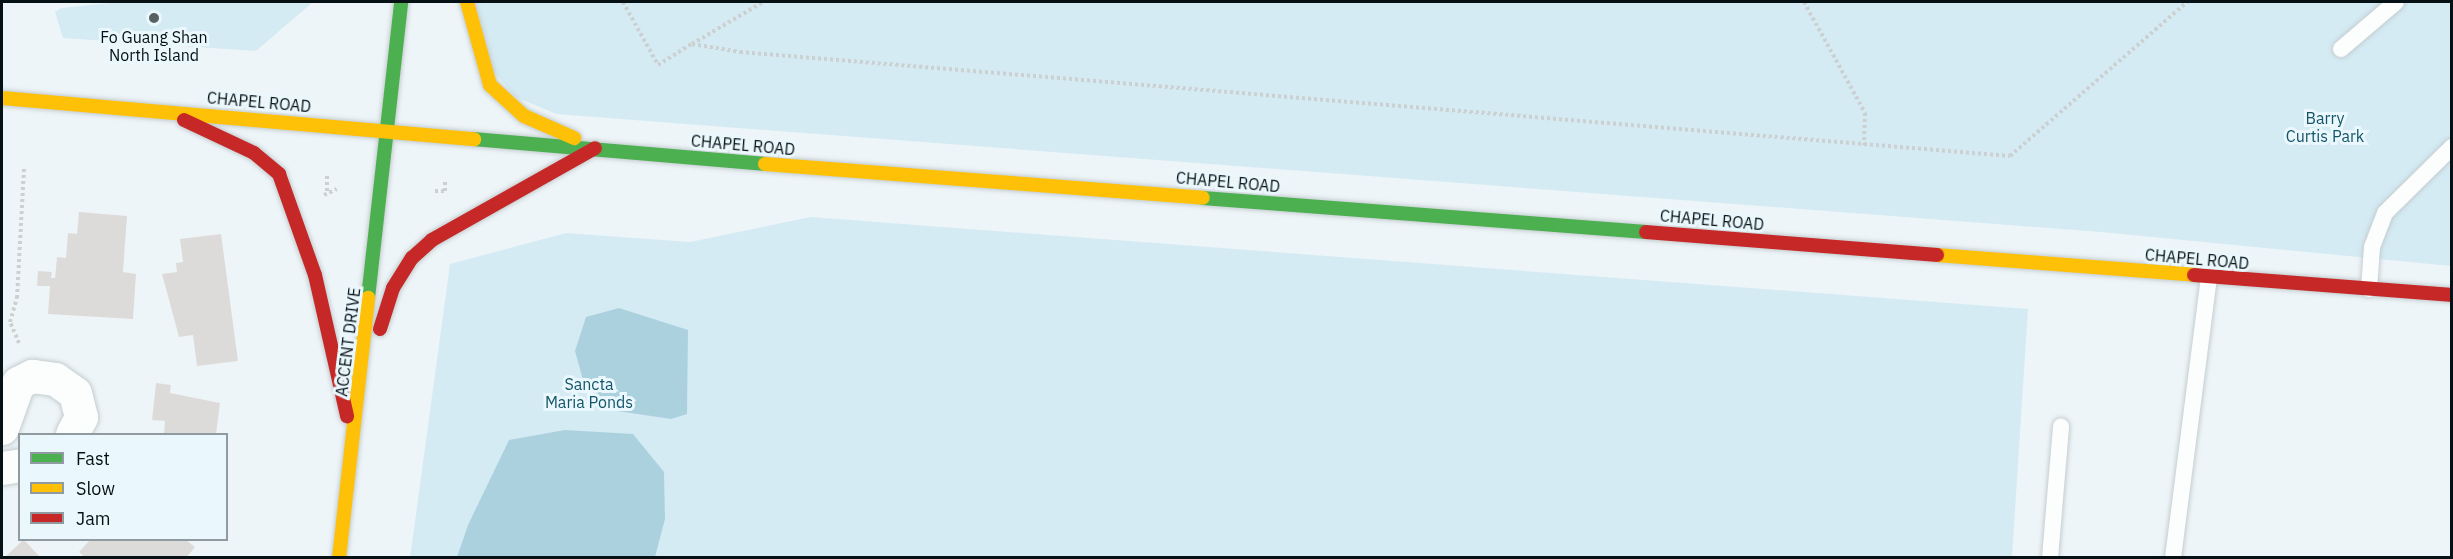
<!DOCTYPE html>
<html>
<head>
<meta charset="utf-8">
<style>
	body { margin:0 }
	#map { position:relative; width:2453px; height:559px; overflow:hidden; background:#eef5f8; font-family:"IBM Plex Sans",sans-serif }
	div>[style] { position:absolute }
	.green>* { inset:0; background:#d4ebf4 }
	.water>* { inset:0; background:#acd1de }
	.building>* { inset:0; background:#dddbda }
	.path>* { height:4px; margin-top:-2px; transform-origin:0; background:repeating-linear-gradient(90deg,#cdd0d0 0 3px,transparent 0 6px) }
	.roads { filter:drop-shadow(0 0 2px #c4cdd0) drop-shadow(0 0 2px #c4cdd0) }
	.lane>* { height:16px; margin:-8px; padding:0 8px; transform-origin:8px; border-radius:8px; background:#fcfefe }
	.street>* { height:33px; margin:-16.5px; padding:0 16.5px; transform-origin:16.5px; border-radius:16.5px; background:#fcfefe }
	.fast>* { height:14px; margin:-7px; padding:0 7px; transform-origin:7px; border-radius:7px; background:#4caf50 }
	.slow>* { height:14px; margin:-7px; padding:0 7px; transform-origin:7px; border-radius:7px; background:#ffc107 }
	.jam>* { height:14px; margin:-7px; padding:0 7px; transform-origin:7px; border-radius:7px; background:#c62828 }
	.dots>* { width:16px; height:16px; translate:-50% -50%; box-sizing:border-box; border:3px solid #eaf7fc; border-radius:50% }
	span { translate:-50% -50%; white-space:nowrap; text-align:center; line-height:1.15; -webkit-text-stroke:6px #eaf7fc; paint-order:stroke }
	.poi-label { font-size:16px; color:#061115 }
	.street-label { font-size:16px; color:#061115 }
	.park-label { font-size:16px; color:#135568 }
	.frame { position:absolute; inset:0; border:3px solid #061115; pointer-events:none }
	.legend { position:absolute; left:18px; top:433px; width:210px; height:108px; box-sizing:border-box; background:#eaf7fc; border:2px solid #8f9ba0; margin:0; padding:8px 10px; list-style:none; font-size:18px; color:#061115 }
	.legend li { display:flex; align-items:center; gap:12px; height:30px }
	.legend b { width:30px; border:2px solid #8f9ba0 }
</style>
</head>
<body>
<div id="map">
	<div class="green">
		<i style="clip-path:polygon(120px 2px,313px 2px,256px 51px,63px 38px,55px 12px,61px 8px)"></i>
		<i style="clip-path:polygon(474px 2px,2451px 2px,2451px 266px,2101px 232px,556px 114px,516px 97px,494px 72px)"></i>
		<i style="clip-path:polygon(811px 217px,2028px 309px,2012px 557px,410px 558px,450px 264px,566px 233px,690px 242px)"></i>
	</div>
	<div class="water">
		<i style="clip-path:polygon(619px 308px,688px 330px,687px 414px,671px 419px,604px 409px,586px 391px,575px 351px,586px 317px)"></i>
		<i style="clip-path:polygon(565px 430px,633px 434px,664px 472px,665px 519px,655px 557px,457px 557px,468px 525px,509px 440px)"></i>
	</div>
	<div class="building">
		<i style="clip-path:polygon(79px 212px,127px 216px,123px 272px,136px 274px,133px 319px,48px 314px,50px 286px,37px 286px,38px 271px,52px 272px,51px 278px,55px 278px,57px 257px,66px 258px,68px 233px,77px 234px)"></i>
		<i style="clip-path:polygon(221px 234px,238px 361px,197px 366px,193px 335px,179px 337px,162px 274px,177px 272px,176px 263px,183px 262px,180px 239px)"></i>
		<i style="clip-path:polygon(156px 383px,171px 385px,170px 393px,220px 403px,216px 434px,164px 434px,165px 421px,152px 420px)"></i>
		<i style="clip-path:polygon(23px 540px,24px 540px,41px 558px,4px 558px)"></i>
		<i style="clip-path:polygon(90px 540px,186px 540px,195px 547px,186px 558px,86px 558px,79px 552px)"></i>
	</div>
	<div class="path">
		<i style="left:623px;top:2px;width:72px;rotate:60.9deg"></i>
		<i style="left:658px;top:65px;width:40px;rotate:-32deg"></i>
		<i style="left:692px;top:44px;width:49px;rotate:9.5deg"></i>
		<i style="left:740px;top:52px;width:1274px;rotate:4.68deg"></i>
		<i style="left:2010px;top:156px;width:235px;rotate:-41deg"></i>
		<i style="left:1804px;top:2px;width:127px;rotate:61.2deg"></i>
		<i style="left:1865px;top:113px;width:32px;rotate:92deg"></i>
		<i style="left:692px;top:44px;width:82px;rotate:-30.6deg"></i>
		<i style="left:327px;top:176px;width:18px;rotate:90deg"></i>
		<i style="left:435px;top:191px;width:10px"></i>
		<i style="left:445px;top:191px;width:10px;rotate:-90deg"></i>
		<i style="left:324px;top:195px;width:14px;rotate:-25deg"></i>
		<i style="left:19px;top:343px;width:23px;rotate:-113deg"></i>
		<i style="left:10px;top:322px;width:25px;rotate:-74deg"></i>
		<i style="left:17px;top:298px;width:131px;rotate:-86.9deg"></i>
	</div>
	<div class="roads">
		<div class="lane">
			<i style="left:2341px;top:49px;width:72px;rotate:-40.5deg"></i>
			<i style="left:2369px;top:289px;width:42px;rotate:-85.9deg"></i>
			<i style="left:2372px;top:247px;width:36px;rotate:-69deg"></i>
			<i style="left:2385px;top:213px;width:94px;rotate:-44.6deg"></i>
			<i style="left:2050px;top:558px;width:132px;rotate:-85.2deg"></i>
			<i style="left:2173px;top:558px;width:283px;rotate:-82.7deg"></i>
		</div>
		<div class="street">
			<i style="left:2px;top:428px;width:48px;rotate:-70.4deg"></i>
			<i style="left:18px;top:383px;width:16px;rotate:-27deg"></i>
			<i style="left:32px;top:376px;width:23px;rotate:7deg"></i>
			<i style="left:55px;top:379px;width:24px;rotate:35deg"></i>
			<i style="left:75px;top:393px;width:25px;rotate:76deg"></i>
			<i style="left:81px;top:417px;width:19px;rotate:118deg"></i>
			<i style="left:2px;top:468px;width:18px;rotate:-9deg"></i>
		</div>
		<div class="fast">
			<i style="left:474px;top:139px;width:292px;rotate:4.9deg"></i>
			<i style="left:1203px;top:198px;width:444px;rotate:4.4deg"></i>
			<i style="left:368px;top:298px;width:298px;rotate:-83.6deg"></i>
		</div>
		<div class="slow">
			<i style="left:467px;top:2px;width:86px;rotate:74.5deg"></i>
			<i style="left:490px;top:85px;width:46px;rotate:42.4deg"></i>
			<i style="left:524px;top:116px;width:55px;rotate:23.7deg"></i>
			<i style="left:2px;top:98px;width:474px;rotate:5deg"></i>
			<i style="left:765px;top:164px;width:439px;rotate:4.4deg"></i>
			<i style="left:1937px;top:255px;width:258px;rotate:4.4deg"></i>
			<i style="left:339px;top:558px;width:262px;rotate:-83.6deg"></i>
		</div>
		<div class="jam">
			<i style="left:184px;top:120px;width:77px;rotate:25.2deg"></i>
			<i style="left:254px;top:153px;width:33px;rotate:40deg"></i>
			<i style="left:279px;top:174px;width:107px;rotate:70.4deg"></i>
			<i style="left:315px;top:275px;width:145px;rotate:77.2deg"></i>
			<i style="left:1646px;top:232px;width:292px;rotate:4.5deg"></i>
			<i style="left:2194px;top:275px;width:259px;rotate:4.4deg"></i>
			<i style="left:380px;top:329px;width:43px;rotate:-72.4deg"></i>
			<i style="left:393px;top:288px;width:36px;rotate:-58deg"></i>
			<i style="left:412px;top:258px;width:27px;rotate:-42deg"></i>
			<i style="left:432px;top:240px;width:187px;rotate:-29.4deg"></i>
		</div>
	</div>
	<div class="dots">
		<i style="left:154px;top:18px;background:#576164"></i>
	</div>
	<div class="poi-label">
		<span style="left:154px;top:46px">Fo Guang Shan<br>North Island</span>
	</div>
	<div class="street-label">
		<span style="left:259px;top:102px;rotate:5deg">CHAPEL ROAD</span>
		<span style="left:743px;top:145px;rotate:5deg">CHAPEL ROAD</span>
		<span style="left:1228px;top:182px;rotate:5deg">CHAPEL ROAD</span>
		<span style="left:1712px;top:220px;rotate:5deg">CHAPEL ROAD</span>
		<span style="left:2197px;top:259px;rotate:5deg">CHAPEL ROAD</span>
		<span style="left:348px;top:342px;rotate:-83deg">ACCENT DRIVE</span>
	</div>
	<div class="park-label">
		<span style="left:2325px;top:127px">Barry<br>Curtis Park</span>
		<span style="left:589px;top:393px">Sancta<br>Maria Ponds</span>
	</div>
	<div class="frame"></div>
	<ul class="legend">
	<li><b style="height:8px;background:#4caf50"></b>Fast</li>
	<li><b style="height:8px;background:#ffc107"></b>Slow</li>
	<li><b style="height:8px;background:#c62828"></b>Jam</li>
	</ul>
</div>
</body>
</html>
